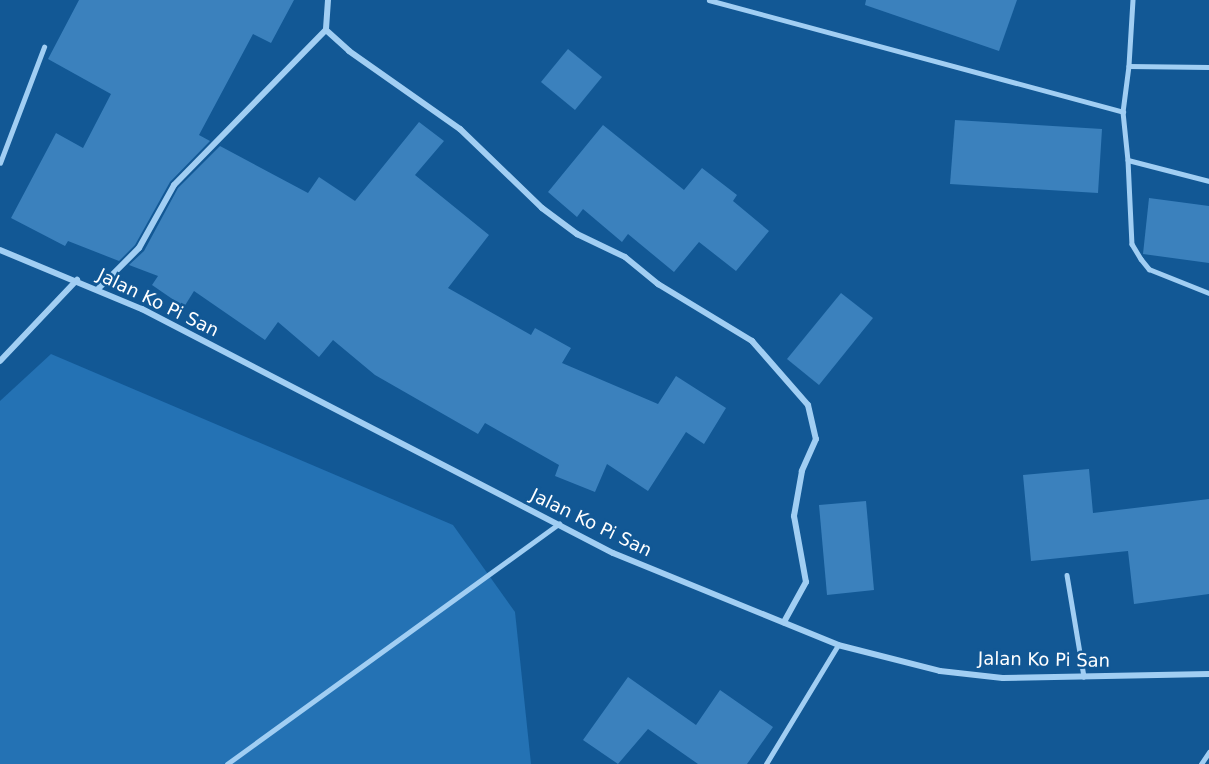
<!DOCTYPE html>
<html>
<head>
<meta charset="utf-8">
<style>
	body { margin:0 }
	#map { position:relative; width:1209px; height:764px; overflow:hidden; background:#125895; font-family:"DejaVu Sans",sans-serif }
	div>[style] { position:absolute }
	.green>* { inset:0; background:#2472b4 }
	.building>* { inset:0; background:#3b81bd }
	.service>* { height:4.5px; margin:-2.25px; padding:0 2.25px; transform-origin:2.25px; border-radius:2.25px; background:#a1cef3 }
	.minor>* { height:6px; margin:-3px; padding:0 3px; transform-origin:3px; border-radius:3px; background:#a1cef3 }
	span { translate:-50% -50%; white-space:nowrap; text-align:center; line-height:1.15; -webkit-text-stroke:5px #125895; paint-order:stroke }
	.street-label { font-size:18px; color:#fff }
</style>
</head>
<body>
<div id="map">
	<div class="green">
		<i style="clip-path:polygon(51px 354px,453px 525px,515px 612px,531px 764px,0 764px,0 401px)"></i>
	</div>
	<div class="building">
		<i style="clip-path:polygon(79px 0,294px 0,271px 43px,253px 34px,199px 135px,210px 141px,170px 182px,135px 245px,119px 261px,68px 241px,65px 246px,11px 218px,56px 133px,83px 148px,111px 94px,48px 59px)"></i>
		<i style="clip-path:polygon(866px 0,1017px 0,999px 51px,865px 5px)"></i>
		<i style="clip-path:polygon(568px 49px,602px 77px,575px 110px,541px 82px)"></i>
		<i style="clip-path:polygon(955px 120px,1102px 129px,1098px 193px,950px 184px)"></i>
		<i style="clip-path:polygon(419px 122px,444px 141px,415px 175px,489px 235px,448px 288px,531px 335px,535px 328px,571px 348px,562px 363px,658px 404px,676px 376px,726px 408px,704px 444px,686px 432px,648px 491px,607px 464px,595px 492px,555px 476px,559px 465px,485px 423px,478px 434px,375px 375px,333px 340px,319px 357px,278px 322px,265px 340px,194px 291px,184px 307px,152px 285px,158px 276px,129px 265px,144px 251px,178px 188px,220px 146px,308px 193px,319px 177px,355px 201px)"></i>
		<i style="clip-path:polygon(603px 125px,684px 190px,702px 168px,737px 195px,733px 201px,769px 231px,736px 271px,699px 242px,674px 272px,628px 234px,622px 242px,583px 209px,577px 217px,548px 192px)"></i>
		<i style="clip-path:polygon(1149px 198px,1209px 206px,1209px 263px,1143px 254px)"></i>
		<i style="clip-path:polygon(841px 293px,873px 318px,819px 385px,787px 359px)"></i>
		<i style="clip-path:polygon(1089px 469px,1093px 513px,1209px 499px,1209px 594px,1134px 604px,1128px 551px,1031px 561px,1023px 475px)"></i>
		<i style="clip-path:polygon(866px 501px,874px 590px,827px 595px,819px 505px)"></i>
		<i style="clip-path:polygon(628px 677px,696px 725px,720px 690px,773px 727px,747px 764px,698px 764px,648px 729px,618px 764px,583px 740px)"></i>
	</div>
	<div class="service">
		<i style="left:709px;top:0;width:429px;rotate:15.1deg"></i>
		<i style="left:1133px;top:0;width:66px;rotate:93.5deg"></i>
		<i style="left:1129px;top:66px;width:80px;rotate:0.7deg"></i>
		<i style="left:1129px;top:66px;width:46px;rotate:97.4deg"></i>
		<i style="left:1123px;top:112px;width:48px;rotate:84.1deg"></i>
		<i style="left:1128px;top:160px;width:84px;rotate:14.5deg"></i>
		<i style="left:1128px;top:160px;width:84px;rotate:87.3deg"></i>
		<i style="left:1132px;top:244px;width:17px;rotate:59deg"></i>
		<i style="left:1141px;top:259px;width:13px;rotate:51deg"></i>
		<i style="left:1149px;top:269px;width:65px;rotate:21.8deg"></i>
		<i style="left:0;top:163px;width:124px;rotate:-69.2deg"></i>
		<i style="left:1067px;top:575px;width:103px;rotate:80.5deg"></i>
		<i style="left:227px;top:764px;width:410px;rotate:-35.9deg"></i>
		<i style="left:766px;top:764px;width:139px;rotate:-58.8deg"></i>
		<i style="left:1201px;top:764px;width:14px;rotate:-56deg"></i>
	</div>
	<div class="minor">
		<i style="left:328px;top:0;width:30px;rotate:94deg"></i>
		<i style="left:326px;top:30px;width:31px;rotate:42deg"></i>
		<i style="left:349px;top:51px;width:136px;rotate:35.1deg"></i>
		<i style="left:460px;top:129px;width:114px;rotate:43.9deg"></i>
		<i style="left:542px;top:208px;width:44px;rotate:36.6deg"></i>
		<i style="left:577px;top:234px;width:53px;rotate:25.6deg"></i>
		<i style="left:625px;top:257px;width:43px;rotate:39.3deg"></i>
		<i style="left:658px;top:284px;width:110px;rotate:31.2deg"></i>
		<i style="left:752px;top:341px;width:85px;rotate:48.8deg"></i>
		<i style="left:808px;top:405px;width:35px;rotate:77deg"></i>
		<i style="left:816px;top:439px;width:35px;rotate:114deg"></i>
		<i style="left:802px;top:471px;width:46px;rotate:100.1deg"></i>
		<i style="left:794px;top:516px;width:67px;rotate:79.7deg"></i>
		<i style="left:806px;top:582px;width:46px;rotate:118.8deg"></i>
		<i style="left:0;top:250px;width:154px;rotate:22.6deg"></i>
		<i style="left:142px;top:309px;width:530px;rotate:27.39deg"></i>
		<i style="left:613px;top:553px;width:243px;rotate:22.2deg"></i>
		<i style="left:838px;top:645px;width:105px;rotate:14.3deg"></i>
		<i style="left:940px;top:671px;width:63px;rotate:6.3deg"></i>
		<i style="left:1003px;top:678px;width:206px;rotate:-1.1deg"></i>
		<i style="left:98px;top:289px;width:58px;rotate:-45deg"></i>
		<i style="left:139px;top:248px;width:72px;rotate:-60.9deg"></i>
		<i style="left:174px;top:185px;width:217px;rotate:-45.6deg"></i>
		<i style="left:0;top:361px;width:112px;rotate:-46.5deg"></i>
	</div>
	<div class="street-label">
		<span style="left:158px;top:303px;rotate:26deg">Jalan Ko Pi San</span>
		<span style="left:591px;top:523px;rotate:26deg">Jalan Ko Pi San</span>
		<span style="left:1044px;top:660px;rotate:1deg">Jalan Ko Pi San</span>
	</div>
</div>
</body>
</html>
